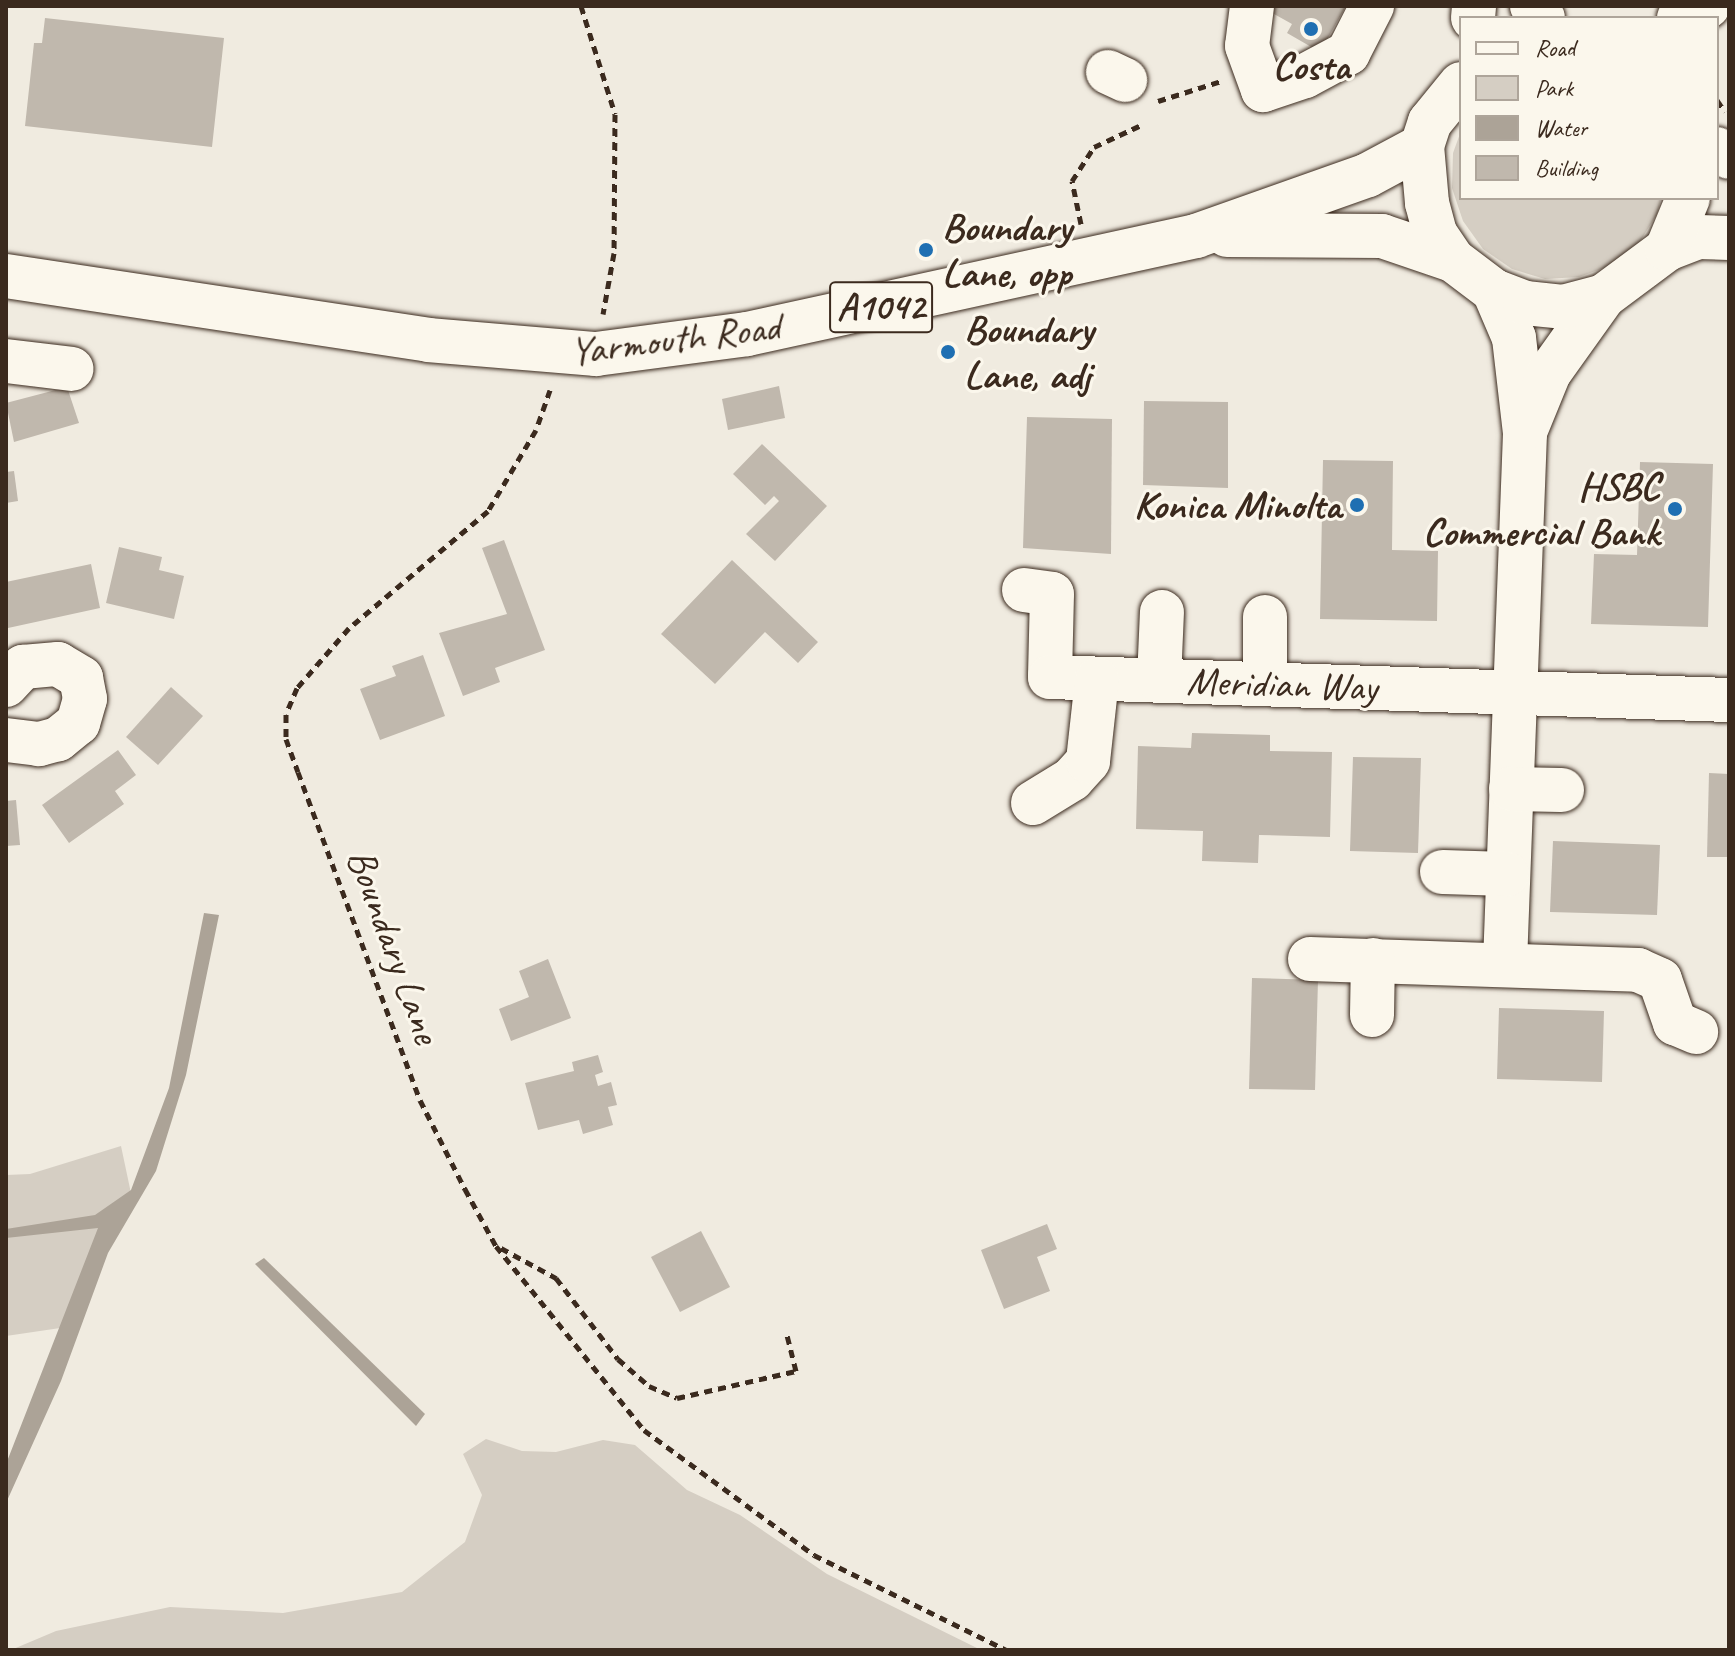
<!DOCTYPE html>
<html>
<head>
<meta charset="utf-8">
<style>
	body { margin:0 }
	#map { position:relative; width:1735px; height:1656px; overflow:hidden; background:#f0ebe0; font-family:Caveat,sans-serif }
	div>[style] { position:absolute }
	.green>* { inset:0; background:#d5cec3 }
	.water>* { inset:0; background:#aca397 }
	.building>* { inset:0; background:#c0b8ad }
	.path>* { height:5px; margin-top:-2.5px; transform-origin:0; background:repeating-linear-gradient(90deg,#3b2a1e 0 8px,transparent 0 14px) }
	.roads { filter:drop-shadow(0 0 2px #3b2a1e) drop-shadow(0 0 2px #3b2a1e) }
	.minor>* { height:44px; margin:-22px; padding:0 22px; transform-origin:22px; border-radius:22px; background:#fbf7ec }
	.highway>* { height:44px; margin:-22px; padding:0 22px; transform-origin:22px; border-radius:22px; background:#fbf7ec }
	.dots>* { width:22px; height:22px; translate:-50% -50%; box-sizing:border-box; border:4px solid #fbf7ec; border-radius:50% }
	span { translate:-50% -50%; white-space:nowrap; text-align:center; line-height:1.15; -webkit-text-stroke:6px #fbf7ec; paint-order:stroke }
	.shield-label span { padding:2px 6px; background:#fbf7ec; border:2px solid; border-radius:6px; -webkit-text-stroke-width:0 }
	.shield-label { font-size:38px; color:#3b2a1e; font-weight:700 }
	.poi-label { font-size:40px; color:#3b2a1e; font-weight:700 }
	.left { translate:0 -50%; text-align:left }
	.right { translate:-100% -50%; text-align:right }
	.street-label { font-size:40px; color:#3b2a1e }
	.frame { position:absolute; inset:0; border:8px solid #3b2a1e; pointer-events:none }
	.legend { position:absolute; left:1459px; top:16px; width:260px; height:184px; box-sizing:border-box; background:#fbf7ec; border:2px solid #aea59a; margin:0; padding:10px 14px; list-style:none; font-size:24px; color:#3b2a1e }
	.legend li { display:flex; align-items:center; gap:16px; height:40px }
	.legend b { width:40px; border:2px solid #aea59a }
</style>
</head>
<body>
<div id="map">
	<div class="green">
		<i style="clip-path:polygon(1461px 131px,1461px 198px,1661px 198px,1657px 214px,1639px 243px,1612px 265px,1579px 277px,1545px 279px,1512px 269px,1483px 249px,1463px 221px,1452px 188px,1453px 153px)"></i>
		<i style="clip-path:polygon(121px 1146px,132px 1198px,67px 1327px,6px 1336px,6px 1175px,30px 1174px)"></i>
		<i style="clip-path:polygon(486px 1439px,522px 1451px,556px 1452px,603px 1440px,635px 1445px,687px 1490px,740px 1515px,827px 1574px,981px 1650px,11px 1650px,56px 1631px,170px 1607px,283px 1613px,402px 1592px,465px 1542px,482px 1495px,463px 1454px)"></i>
	</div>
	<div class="water">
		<i style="clip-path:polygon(204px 913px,219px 915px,186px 1075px,156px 1171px,108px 1253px,61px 1381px,6px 1503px,6px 1464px,98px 1228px,6px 1238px,6px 1229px,95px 1215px,131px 1190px,169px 1088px)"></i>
		<i style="clip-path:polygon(264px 1258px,425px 1414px,416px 1426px,255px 1264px)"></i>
	</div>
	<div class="building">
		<i style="clip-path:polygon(1260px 6px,1346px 6px,1320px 52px,1287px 33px,1292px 24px)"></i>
		<i style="clip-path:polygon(45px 18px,224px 38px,212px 147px,25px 126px,34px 43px,42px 43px)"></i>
		<i style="clip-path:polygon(779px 386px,785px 418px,728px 430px,722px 399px)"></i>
		<i style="clip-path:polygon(67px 387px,79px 423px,14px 442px,6px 403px)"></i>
		<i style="clip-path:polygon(1144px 401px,1228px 402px,1228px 488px,1143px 485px)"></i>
		<i style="clip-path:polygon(1027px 417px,1112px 419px,1111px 554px,1023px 548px)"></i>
		<i style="clip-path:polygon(762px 444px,827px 506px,775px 561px,746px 534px,779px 501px,774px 496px,765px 505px,733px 474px)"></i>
		<i style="clip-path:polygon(1323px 460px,1393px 461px,1392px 550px,1438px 551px,1437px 621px,1320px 619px)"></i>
		<i style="clip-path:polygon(1640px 462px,1713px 464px,1708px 627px,1591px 624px,1594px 554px,1637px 555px)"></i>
		<i style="clip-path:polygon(14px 471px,18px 501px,6px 503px,6px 472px)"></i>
		<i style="clip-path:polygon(504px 540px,545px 650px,495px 668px,500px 682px,463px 696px,439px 633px,507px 614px,482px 548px)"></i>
		<i style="clip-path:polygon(119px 547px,162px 557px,159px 570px,184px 576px,174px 619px,106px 603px)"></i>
		<i style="clip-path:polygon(732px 560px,818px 642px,798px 663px,765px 632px,715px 684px,661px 634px)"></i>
		<i style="clip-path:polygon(91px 564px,100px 608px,8px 628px,6px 582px)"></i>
		<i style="clip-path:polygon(423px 655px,445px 716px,380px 740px,360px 689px,396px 676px,392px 666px)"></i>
		<i style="clip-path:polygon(171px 687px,203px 716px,158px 765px,126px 737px)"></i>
		<i style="clip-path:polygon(1192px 733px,1270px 735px,1270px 751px,1332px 752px,1330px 837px,1259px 835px,1258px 863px,1202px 861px,1203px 831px,1136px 829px,1138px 746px,1191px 748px)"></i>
		<i style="clip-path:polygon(118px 750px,136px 775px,115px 791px,124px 804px,69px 843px,42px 805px)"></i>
		<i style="clip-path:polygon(1353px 757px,1421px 758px,1418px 853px,1350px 851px)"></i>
		<i style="clip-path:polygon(1709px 773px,1729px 774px,1729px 857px,1707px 857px)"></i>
		<i style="clip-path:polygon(16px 800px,20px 845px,6px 846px,6px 801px)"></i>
		<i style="clip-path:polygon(1553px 841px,1660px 845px,1657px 915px,1550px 912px)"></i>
		<i style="clip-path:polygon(548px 959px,571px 1018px,511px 1041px,499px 1009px,529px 997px,519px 971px)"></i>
		<i style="clip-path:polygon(1252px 978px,1318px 980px,1315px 1090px,1249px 1089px)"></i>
		<i style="clip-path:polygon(1499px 1008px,1604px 1011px,1602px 1082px,1497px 1079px)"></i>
		<i style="clip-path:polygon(598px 1055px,603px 1072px,595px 1075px,598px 1086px,611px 1082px,617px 1105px,608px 1107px,613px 1125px,583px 1134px,579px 1120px,538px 1130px,525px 1083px,574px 1071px,572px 1062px)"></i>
		<i style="clip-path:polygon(1047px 1224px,1057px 1249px,1037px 1257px,1050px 1291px,1004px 1309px,981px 1250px)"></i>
		<i style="clip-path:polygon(701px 1231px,730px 1287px,680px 1312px,651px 1257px)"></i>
	</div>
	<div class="path">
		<i style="left:581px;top:6px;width:113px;rotate:72.5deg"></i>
		<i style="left:615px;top:114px;width:139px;rotate:90.4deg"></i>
		<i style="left:614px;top:253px;width:62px;rotate:100.2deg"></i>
		<i style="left:1717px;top:100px;width:14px;rotate:56deg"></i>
		<i style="left:1158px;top:101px;width:66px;rotate:-17.6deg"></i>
		<i style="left:1081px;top:224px;width:44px;rotate:-101.8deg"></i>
		<i style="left:1072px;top:181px;width:40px;rotate:-57.1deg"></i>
		<i style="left:1094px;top:147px;width:50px;rotate:-25deg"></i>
		<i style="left:550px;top:390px;width:42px;rotate:109.3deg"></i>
		<i style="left:536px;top:430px;width:94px;rotate:120.7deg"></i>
		<i style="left:488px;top:511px;width:182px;rotate:139.9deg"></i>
		<i style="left:349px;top:628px;width:79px;rotate:130.9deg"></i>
		<i style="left:297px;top:688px;width:28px;rotate:113deg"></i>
		<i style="left:286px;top:714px;width:25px;rotate:90deg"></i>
		<i style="left:286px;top:739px;width:35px;rotate:70deg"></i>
		<i style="left:298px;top:772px;width:350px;rotate:69.6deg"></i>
		<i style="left:420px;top:1100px;width:100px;rotate:63.2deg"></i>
		<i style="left:465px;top:1189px;width:65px;rotate:61.5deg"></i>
		<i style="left:496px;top:1246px;width:236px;rotate:51.2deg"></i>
		<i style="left:644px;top:1430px;width:211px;rotate:36.3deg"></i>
		<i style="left:814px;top:1555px;width:214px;rotate:26.3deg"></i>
		<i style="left:501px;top:1248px;width:63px;rotate:28.6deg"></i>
		<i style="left:556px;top:1278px;width:102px;rotate:52.6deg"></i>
		<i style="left:618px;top:1359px;width:41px;rotate:41.1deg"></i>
		<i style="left:649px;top:1386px;width:30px;rotate:23deg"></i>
		<i style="left:677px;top:1398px;width:122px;rotate:-12.8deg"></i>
		<i style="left:796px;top:1371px;width:37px;rotate:-104deg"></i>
	</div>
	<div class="roads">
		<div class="minor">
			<i style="left:1252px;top:6px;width:40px;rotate:97.1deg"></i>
			<i style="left:1247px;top:46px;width:47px;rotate:70deg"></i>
			<i style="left:1263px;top:90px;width:44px;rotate:-18.4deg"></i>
			<i style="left:1305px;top:76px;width:49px;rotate:-28.1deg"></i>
			<i style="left:1348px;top:53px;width:53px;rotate:-62.9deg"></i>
			<i style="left:1532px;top:6px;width:16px;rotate:47deg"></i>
			<i style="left:1473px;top:18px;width:12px;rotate:-85deg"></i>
			<i style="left:1679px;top:18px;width:31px;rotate:-22deg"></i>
			<i style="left:1108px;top:72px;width:19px;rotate:25deg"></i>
			<i style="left:1494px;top:291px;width:51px;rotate:66.9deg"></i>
			<i style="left:1514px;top:338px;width:96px;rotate:83.4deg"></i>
			<i style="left:1525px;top:433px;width:531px;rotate:92.16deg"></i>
			<i style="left:6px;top:361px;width:66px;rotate:6.9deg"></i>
			<i style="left:1527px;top:427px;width:58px;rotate:-67.8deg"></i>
			<i style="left:1549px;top:373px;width:95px;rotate:-54.5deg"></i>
			<i style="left:1024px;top:590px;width:28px;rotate:8deg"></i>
			<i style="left:1052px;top:594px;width:83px;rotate:91.4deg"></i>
			<i style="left:1050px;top:677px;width:679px;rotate:1.94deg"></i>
			<i style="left:1265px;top:617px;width:66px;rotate:90deg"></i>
			<i style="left:1159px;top:680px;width:68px;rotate:-87.5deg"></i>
			<i style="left:6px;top:685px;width:25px;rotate:-47deg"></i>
			<i style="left:23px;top:667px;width:35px;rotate:-5deg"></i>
			<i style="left:58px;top:664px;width:27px;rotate:31deg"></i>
			<i style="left:81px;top:678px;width:21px;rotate:79deg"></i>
			<i style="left:85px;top:699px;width:25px;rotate:106deg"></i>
			<i style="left:78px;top:723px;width:26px;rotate:141deg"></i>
			<i style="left:58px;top:739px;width:20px;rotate:165deg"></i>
			<i style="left:39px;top:744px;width:33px;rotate:-173deg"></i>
			<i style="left:1511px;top:789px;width:51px;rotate:1.1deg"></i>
			<i style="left:1033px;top:803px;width:46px;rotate:-31.6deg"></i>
			<i style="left:1072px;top:779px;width:24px;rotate:-48deg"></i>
			<i style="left:1088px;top:761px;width:82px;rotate:-83.7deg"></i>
			<i style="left:1442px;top:872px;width:65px;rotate:1.8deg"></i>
			<i style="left:1310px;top:959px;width:328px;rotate:1.9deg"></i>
			<i style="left:1638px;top:970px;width:24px;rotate:24deg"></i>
			<i style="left:1660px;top:980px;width:46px;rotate:70.8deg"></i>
			<i style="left:1675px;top:1023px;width:23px;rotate:23deg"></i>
			<i style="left:1372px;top:1015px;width:55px;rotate:-89deg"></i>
		</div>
		<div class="highway">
			<i style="left:1717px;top:149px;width:14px;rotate:34deg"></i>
			<i style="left:1227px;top:235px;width:155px;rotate:0.4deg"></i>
			<i style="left:1382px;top:236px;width:75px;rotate:18.7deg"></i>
			<i style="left:1453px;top:260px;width:51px;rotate:37.1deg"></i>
			<i style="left:1494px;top:291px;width:33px;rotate:21deg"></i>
			<i style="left:1525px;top:303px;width:38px;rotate:6deg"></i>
			<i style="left:1563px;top:307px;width:42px;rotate:-15deg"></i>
			<i style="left:1604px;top:296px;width:79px;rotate:-36.7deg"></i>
			<i style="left:1667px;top:249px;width:34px;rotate:-21deg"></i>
			<i style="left:1699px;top:237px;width:30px;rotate:2deg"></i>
			<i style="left:1667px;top:249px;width:55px;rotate:-67.6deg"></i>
			<i style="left:1453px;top:260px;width:32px;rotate:-124deg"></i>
			<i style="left:1435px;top:233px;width:31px;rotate:-105deg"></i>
			<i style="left:1427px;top:203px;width:57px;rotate:-95deg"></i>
			<i style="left:1422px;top:146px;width:25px;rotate:-72deg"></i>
			<i style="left:1430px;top:122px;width:49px;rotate:-50.8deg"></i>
			<i style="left:6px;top:276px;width:427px;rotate:8.6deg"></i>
			<i style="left:428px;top:340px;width:169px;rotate:4.8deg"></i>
			<i style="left:596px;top:354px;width:152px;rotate:-7.5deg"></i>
			<i style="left:747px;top:334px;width:460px;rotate:-12.3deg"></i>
			<i style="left:1196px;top:236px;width:182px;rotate:-19.5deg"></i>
			<i style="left:1368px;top:175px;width:61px;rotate:-28.2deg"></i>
		</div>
	</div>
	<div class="dots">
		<i style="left:1311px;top:29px;background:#1f6fb2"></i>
		<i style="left:926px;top:250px;background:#1f6fb2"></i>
		<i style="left:948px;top:352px;background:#1f6fb2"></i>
		<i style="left:1357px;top:505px;background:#1f6fb2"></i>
		<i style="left:1675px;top:509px;background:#1f6fb2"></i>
	</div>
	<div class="shield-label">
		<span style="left:881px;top:307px">A1042</span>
	</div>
	<div class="poi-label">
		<span style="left:1311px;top:66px">Costa</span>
		<span class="left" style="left:942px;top:250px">Boundary<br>Lane, opp</span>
		<span class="left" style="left:964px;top:352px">Boundary<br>Lane, adj</span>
		<span class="right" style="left:1659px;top:509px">HSBC<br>Commercial Bank</span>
		<span class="right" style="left:1341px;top:505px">Konica Minolta</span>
	</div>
	<div class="street-label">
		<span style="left:675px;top:339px;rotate:-7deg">Yarmouth Road</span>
		<span style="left:1282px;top:684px;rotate:2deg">Meridian Way</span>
		<span style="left:394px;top:946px;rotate:70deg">Boundary Lane</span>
	</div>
	<div class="frame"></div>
	<ul class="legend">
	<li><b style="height:10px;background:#fbf7ec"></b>Road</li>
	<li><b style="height:22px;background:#d5cec3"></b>Park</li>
	<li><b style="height:22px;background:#aca397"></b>Water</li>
	<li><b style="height:22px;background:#c0b8ad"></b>Building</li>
	</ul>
</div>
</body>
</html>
